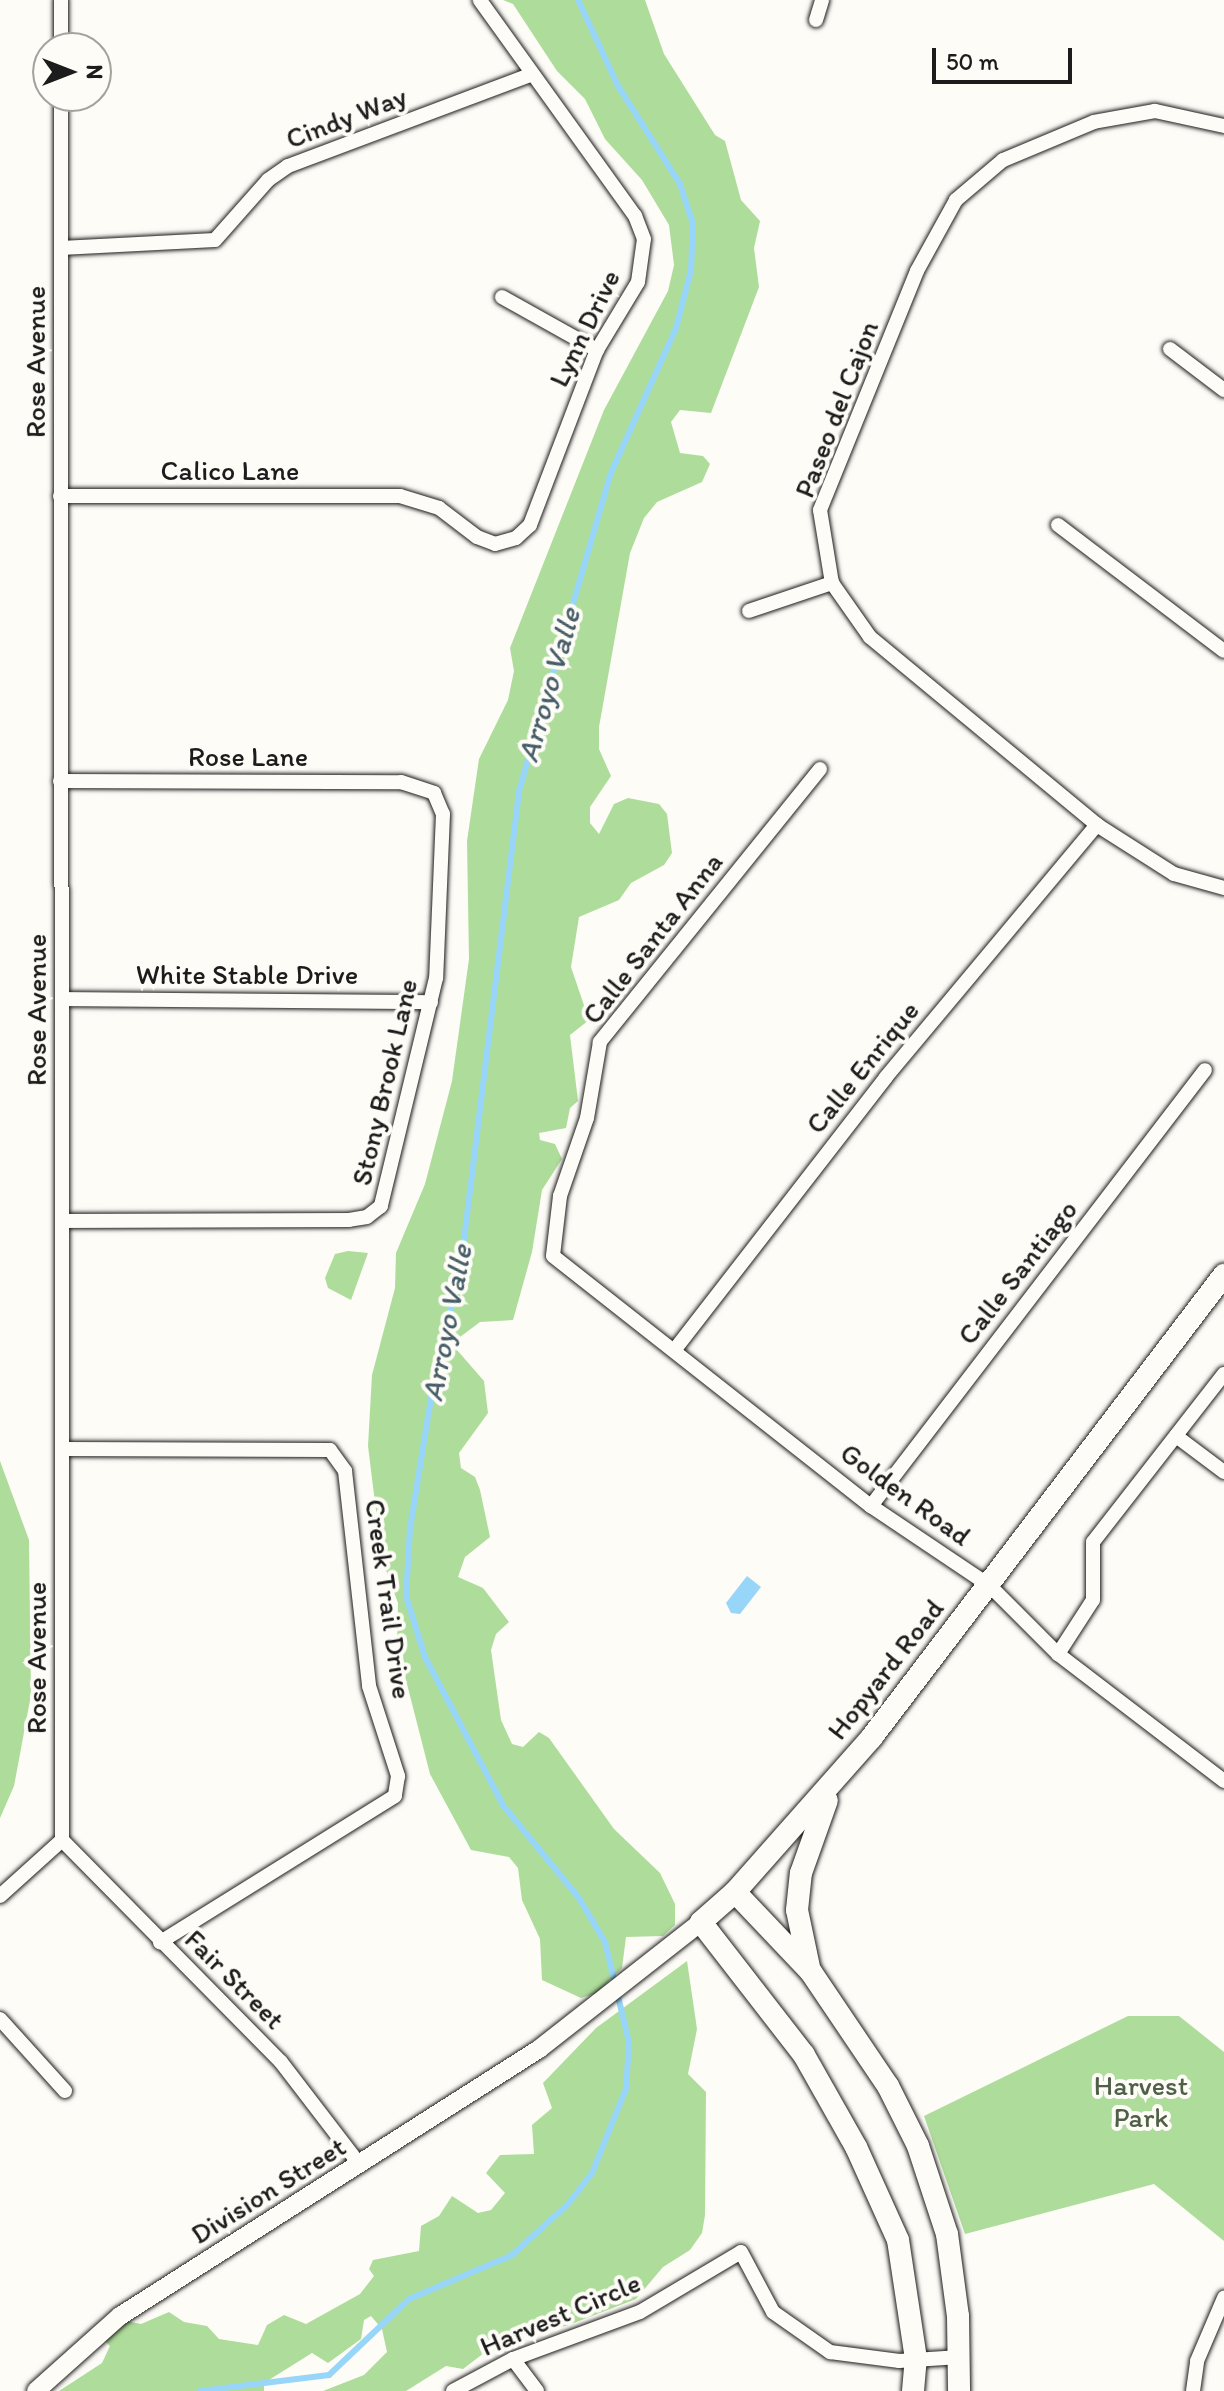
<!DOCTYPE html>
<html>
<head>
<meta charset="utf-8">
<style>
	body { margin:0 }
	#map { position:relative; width:1224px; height:2391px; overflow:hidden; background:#fdfcf7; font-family:Itim,sans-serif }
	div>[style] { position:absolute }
	.green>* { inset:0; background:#aedc9a }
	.water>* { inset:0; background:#97d5f9 }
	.stream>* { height:6px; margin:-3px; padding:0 3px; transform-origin:3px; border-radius:3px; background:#97d5f9 }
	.roads { filter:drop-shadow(0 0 2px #1c1c1c) drop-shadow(0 0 2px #1c1c1c) }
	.minor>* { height:14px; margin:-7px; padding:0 7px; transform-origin:7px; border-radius:7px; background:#fdfcf7 }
	.tertiary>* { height:18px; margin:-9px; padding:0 9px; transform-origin:9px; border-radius:9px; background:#fdfcf7 }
	.secondary>* { height:22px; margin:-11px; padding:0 11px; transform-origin:11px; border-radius:11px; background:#fdfcf7 }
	span { translate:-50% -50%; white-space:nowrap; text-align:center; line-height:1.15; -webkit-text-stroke:8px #fdfcf7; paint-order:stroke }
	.street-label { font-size:28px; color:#1c1c1c }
	.park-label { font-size:28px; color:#4f5f48 }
	.water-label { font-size:30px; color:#475d69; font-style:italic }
	.north { position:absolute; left:32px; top:32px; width:80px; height:80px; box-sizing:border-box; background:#fdfcf7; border:2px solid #a3a29f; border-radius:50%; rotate:90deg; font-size:22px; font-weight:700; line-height:32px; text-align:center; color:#1c1c1c }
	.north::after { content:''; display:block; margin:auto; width:28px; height:36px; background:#1c1c1c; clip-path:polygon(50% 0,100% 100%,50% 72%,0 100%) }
	.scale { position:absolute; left:932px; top:48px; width:140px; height:36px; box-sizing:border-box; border:4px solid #1c1c1c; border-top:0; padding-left:10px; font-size:24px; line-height:28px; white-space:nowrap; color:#1c1c1c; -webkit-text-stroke:6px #fdfcf7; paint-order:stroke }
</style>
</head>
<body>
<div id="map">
	<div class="green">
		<i style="clip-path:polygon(503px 0,645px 0,664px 54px,715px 135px,725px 141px,741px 200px,760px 221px,754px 248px,759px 287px,711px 413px,680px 410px,671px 422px,680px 453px,703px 456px,710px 464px,702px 482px,657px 502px,644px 518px,630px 553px,599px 727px,599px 749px,611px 776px,590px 807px,590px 823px,599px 834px,614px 804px,628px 798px,659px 804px,667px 814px,672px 853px,664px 865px,631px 883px,619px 900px,579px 917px,571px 967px,589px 1020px,570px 1035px,578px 1101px,570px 1108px,566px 1128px,539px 1133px,540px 1140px,555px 1144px,562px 1159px,542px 1190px,532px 1252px,513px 1320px,480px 1322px,460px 1337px,457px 1350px,484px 1381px,488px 1413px,459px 1453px,461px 1468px,475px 1477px,480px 1490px,490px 1537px,465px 1557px,458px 1577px,483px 1588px,509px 1622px,496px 1634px,491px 1650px,501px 1720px,512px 1744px,523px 1747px,539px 1732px,549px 1738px,614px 1829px,660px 1873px,675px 1904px,675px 1925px,663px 1936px,626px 1937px,622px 1968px,597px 1993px,581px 1998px,542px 1980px,540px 1939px,522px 1900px,518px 1868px,509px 1857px,471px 1850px,430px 1774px,397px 1645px,398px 1603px,382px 1559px,368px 1446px,372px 1375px,395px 1288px,396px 1253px,425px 1184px,452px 1081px,469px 959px,467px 841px,479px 759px,508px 700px,514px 671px,510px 648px,604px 410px,668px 291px,674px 265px,669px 225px,642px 180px,605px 139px,585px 99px,557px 71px,513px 4px)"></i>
		<i style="clip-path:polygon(348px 1251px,368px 1253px,351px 1300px,328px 1288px,325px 1278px,335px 1254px)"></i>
		<i style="clip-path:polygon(0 1461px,29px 1540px,31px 1695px,14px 1786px,0 1818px)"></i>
		<i style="clip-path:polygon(687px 1961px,697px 2029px,688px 2074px,706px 2092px,705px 2215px,702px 2233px,690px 2250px,663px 2267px,636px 2299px,566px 2326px,509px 2334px,463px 2369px,446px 2366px,406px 2391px,323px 2391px,364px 2375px,387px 2352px,382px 2329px,371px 2316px,364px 2320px,361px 2339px,328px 2363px,312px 2353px,264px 2383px,264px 2391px,59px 2391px,102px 2363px,110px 2346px,100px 2336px,122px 2320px,141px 2324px,169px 2312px,184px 2322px,207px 2326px,219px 2339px,258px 2345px,267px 2325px,284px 2315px,306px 2324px,360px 2294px,374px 2276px,369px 2269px,373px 2260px,419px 2251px,421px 2226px,439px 2216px,452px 2196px,478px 2213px,491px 2210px,505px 2193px,486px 2173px,500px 2155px,534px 2154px,532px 2125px,552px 2108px,543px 2083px,596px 2028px)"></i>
		<i style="clip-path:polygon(1128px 2016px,1179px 2016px,1224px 2052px,1224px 2241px,1154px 2184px,965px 2234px,924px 2116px)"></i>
	</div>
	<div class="water">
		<i style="clip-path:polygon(747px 1576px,761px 1587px,740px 1614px,731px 1613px,726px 1603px)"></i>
	</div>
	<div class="stream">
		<i style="left:200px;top:2391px;width:130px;rotate:-7.1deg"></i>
		<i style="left:329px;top:2375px;width:110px;rotate:-43.5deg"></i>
		<i style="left:409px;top:2299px;width:112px;rotate:-23.1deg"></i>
		<i style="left:512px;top:2255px;width:76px;rotate:-42.3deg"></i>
		<i style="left:568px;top:2204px;width:39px;rotate:-52deg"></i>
		<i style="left:592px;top:2173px;width:91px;rotate:-68deg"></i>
		<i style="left:626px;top:2089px;width:47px;rotate:-86.3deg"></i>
		<i style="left:629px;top:2042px;width:103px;rotate:-103.5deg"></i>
		<i style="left:605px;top:1942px;width:51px;rotate:-120.6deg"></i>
		<i style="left:579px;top:1898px;width:120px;rotate:-129.3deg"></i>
		<i style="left:503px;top:1805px;width:167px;rotate:-117.8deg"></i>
		<i style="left:425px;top:1657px;width:64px;rotate:-107.3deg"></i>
		<i style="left:406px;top:1596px;width:68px;rotate:-86.6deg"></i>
		<i style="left:410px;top:1528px;width:138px;rotate:-80.8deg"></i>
		<i style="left:432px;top:1392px;width:131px;rotate:-77.2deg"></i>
		<i style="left:461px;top:1264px;width:477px;rotate:-83deg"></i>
		<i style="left:519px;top:791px;width:329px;rotate:-73.9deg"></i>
		<i style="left:610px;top:475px;width:161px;rotate:-65.8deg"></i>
		<i style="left:676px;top:328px;width:60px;rotate:-75.5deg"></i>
		<i style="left:691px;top:270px;width:46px;rotate:-87.5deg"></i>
		<i style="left:693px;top:224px;width:42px;rotate:-108deg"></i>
		<i style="left:680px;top:184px;width:116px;rotate:-122.3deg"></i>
		<i style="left:618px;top:86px;width:95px;rotate:-114.9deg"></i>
	</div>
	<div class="roads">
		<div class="minor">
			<i style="left:816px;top:20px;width:21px;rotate:-73deg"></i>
			<i style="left:61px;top:48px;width:48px;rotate:-90deg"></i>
			<i style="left:1224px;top:126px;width:71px;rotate:-167.7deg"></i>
			<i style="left:1155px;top:111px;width:62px;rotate:169.8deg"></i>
			<i style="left:1094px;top:122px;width:99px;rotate:157.3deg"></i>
			<i style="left:1003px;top:160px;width:62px;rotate:139.6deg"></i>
			<i style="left:956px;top:200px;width:81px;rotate:118.8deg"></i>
			<i style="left:917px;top:271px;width:258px;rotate:112.1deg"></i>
			<i style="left:820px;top:510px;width:74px;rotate:80.7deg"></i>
			<i style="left:832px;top:583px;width:66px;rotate:54.9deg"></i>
			<i style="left:870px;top:637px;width:295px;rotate:39.6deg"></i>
			<i style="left:1097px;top:825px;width:91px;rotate:32.5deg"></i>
			<i style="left:1174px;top:874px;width:52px;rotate:15.6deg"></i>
			<i style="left:61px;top:248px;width:154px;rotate:-3deg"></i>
			<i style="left:215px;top:240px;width:80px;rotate:-48.5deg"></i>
			<i style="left:268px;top:180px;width:24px;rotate:-35deg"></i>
			<i style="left:288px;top:166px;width:259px;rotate:-20.6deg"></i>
			<i style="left:502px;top:297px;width:109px;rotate:29.2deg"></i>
			<i style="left:1170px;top:349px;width:68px;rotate:37.2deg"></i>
			<i style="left:60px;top:496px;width:340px"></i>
			<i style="left:400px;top:496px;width:41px;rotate:17.1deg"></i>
			<i style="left:439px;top:508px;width:48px;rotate:37.3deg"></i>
			<i style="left:477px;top:537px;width:19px;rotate:21deg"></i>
			<i style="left:495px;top:544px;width:22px;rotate:-16deg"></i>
			<i style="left:516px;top:538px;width:19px;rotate:-43deg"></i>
			<i style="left:530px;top:525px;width:187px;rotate:-69.1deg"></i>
			<i style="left:597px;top:350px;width:79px;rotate:-58.9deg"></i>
			<i style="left:638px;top:282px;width:43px;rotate:-82.1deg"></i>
			<i style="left:644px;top:239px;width:25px;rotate:-111deg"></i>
			<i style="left:635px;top:216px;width:266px;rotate:-125.7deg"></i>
			<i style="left:1058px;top:525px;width:208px;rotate:37.2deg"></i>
			<i style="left:749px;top:611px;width:88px;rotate:-18.6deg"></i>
			<i style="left:820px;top:769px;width:351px;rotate:128.9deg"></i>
			<i style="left:600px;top:1042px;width:77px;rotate:99.7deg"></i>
			<i style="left:587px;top:1118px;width:83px;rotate:109.1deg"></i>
			<i style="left:560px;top:1196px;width:60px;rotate:96.7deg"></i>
			<i style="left:553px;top:1256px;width:405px;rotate:38.2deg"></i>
			<i style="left:871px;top:1506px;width:143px;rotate:33.9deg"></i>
			<i style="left:990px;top:1586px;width:96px;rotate:45deg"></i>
			<i style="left:1058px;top:1654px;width:209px;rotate:37.4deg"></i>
			<i style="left:60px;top:781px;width:341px;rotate:0.2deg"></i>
			<i style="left:401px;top:782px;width:35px;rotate:18deg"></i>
			<i style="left:434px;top:793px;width:23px;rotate:67deg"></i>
			<i style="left:443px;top:814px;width:164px;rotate:92.4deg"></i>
			<i style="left:436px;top:978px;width:235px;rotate:103.6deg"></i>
			<i style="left:381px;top:1206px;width:18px;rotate:142deg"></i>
			<i style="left:367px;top:1217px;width:18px;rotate:171deg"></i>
			<i style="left:349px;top:1220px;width:286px;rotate:179.8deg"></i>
			<i style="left:63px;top:999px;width:368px;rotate:0.5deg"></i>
			<i style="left:676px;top:1348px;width:343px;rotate:-52.2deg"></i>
			<i style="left:886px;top:1077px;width:329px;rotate:-50.1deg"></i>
			<i style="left:1176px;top:1436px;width:60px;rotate:36.9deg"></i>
			<i style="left:62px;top:1449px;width:268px;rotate:0.2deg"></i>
			<i style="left:330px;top:1450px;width:26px;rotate:54deg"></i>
			<i style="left:345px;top:1471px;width:216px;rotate:83.6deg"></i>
			<i style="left:369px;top:1686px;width:95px;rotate:72.1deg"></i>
			<i style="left:398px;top:1776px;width:20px;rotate:99deg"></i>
			<i style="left:395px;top:1796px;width:277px;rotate:148.1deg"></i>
			<i style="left:871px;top:1506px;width:549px;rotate:-52.55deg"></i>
			<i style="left:1058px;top:1654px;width:64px;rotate:-57.1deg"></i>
			<i style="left:1093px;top:1600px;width:58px;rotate:-90deg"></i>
			<i style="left:1093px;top:1542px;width:213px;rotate:-52.1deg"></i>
			<i style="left:62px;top:1840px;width:312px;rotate:45.4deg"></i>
			<i style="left:281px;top:2062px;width:130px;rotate:52.5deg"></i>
			<i style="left:0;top:1896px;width:84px;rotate:-42.1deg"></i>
			<i style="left:62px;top:1840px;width:1744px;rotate:-90.03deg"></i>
			<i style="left:0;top:2019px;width:97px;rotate:47.9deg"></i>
			<i style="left:513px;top:2359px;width:40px;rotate:53deg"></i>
			<i style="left:453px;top:2391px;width:68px;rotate:-28.1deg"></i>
			<i style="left:513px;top:2359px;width:135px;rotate:-20.3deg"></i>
			<i style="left:640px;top:2312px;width:117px;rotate:-30.7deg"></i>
			<i style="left:741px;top:2252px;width:68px;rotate:61.9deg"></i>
			<i style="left:773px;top:2312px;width:70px;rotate:35.1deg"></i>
			<i style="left:830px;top:2352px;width:70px;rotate:7.4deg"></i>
			<i style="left:899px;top:2361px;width:61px;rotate:-3.8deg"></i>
			<i style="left:1193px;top:2391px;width:30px;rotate:-82deg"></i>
			<i style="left:1197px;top:2361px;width:69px;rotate:-66.8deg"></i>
		</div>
		<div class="tertiary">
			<i style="left:36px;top:2391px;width:113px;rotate:-41.8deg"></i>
			<i style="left:120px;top:2316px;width:497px;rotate:-32.5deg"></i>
			<i style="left:539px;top:2049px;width:206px;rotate:-38.1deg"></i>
		</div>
		<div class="secondary">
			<i style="left:735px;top:1892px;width:110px;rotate:46.5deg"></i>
			<i style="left:811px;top:1972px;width:138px;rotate:56deg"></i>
			<i style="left:888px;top:2086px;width:67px;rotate:63.4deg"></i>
			<i style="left:918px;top:2146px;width:93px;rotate:71.8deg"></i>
			<i style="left:947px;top:2234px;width:83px;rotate:82.4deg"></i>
			<i style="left:958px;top:2316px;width:75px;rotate:89.2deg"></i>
			<i style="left:809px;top:1967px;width:58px;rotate:-101.9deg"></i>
			<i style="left:797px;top:1910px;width:37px;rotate:-84deg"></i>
			<i style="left:801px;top:1873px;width:77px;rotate:-70.4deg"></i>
			<i style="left:913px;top:2391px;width:32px;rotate:-85deg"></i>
			<i style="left:916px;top:2359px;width:120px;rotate:-98.6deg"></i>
			<i style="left:898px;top:2240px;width:102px;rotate:-114.3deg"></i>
			<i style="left:856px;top:2147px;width:106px;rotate:-119.5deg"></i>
			<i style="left:804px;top:2055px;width:168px;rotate:-127.8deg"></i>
			<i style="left:701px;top:1922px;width:45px;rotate:-41.4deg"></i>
			<i style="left:735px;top:1892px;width:207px;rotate:-48.5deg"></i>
			<i style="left:872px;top:1737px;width:581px;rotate:-52.7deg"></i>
		</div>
	</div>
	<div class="street-label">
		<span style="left:346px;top:117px;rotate:-21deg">Cindy Way</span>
		<span style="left:584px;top:328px;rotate:-64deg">Lynn Drive</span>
		<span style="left:35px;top:362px;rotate:-90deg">Rose Avenue</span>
		<span style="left:836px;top:409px;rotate:-69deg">Paseo del Cajon</span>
		<span style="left:230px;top:470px">Calico Lane</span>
		<span style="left:248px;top:756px">Rose Lane</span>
		<span style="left:652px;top:938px;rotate:-52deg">Calle Santa Anna</span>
		<span style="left:247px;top:974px">White Stable Drive</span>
		<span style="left:36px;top:1010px;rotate:-90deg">Rose Avenue</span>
		<span style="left:862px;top:1067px;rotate:-51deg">Calle Enrique</span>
		<span style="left:384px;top:1082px;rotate:-77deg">Stony Brook Lane</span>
		<span style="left:1017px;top:1272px;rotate:-52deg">Calle Santiago</span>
		<span style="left:906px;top:1494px;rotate:36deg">Golden Road</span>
		<span style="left:389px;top:1599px;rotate:82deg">Creek Trail Drive</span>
		<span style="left:36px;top:1658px;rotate:-90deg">Rose Avenue</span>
		<span style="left:885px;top:1669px;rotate:-52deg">Hopyard Road</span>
		<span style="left:235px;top:1979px;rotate:45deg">Fair Street</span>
		<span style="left:268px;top:2190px;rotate:-32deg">Division Street</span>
		<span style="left:560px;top:2314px;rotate:-23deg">Harvest Circle</span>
	</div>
	<div class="park-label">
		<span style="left:1141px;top:2101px">Harvest<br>Park</span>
	</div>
	<div class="water-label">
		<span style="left:549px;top:685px;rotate:-74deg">Arroyo Valle</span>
		<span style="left:447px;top:1323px;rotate:-79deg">Arroyo Valle</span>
	</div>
	<div class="north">N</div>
	<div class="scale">50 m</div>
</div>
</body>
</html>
